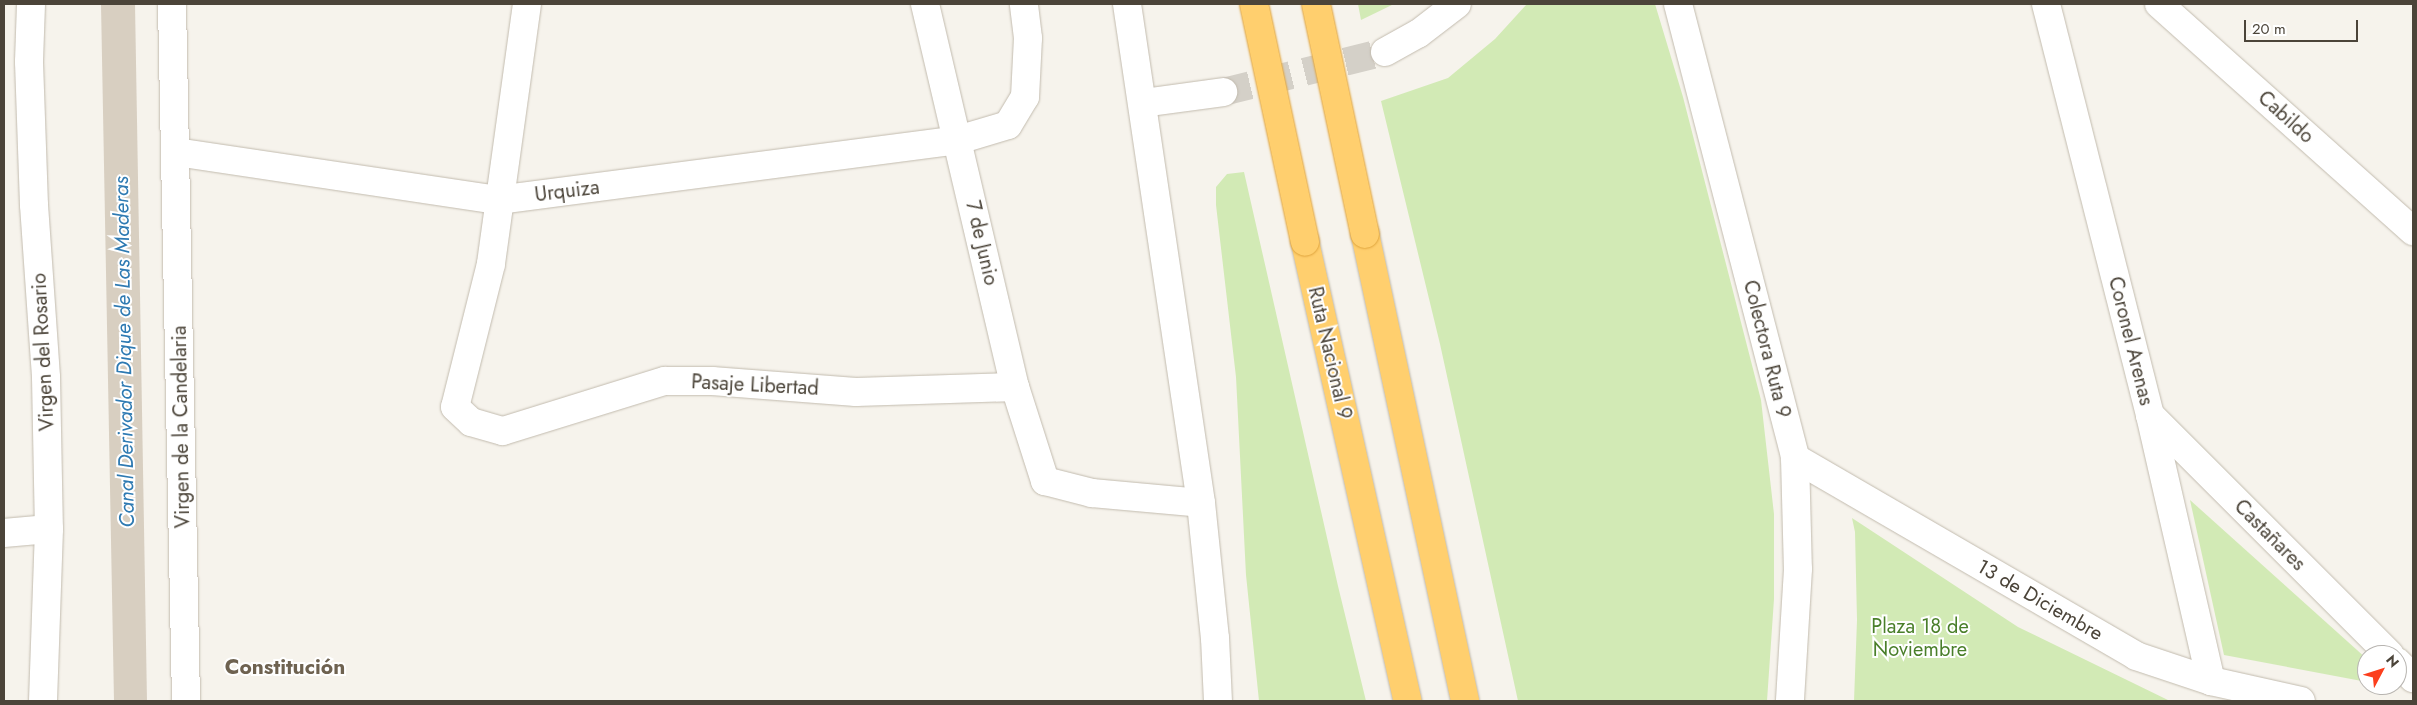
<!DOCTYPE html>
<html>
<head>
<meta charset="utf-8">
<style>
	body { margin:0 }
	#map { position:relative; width:2417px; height:705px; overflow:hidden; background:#f6f3ec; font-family:Jost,sans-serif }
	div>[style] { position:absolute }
	.green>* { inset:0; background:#d2eab5 }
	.building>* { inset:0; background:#d8cfc1 }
	.minor-tunnel>* { height:28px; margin-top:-14px; transform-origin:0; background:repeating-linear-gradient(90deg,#d4d0c8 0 28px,transparent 0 42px) }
	.roads { filter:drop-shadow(0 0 1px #c2bbae) drop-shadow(0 0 1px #c2bbae) }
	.minor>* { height:28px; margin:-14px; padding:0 14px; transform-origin:14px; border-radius:14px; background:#fff }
	.highway>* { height:28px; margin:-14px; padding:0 14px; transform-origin:14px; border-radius:14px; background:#ffcf6e }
	.bridges { filter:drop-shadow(0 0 1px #e0a43c) drop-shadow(0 0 1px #e0a43c) }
	.highway-bridge>* { height:28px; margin:-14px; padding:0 14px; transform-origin:14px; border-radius:14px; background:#ffcf6e }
	span { translate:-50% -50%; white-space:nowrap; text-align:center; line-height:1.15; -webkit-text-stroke:4px #fff; paint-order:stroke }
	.street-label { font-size:20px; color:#4b4439 }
	.park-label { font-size:20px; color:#4a7f2a }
	.water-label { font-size:21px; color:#2e7ab2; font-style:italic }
	.neighbourhood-label { font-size:21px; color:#6e6250; font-weight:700 }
	.frame { position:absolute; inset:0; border:5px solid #4b4439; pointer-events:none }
	.north { position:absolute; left:2357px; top:645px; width:50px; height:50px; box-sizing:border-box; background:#fff; border:1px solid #b7b4b0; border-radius:50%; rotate:50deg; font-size:14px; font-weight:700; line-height:20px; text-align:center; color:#4b4439 }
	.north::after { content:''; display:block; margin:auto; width:18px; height:22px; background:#fc3f1d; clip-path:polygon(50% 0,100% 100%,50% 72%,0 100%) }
	.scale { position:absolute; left:2244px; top:20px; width:114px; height:22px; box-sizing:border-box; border:2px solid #4b4439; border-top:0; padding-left:6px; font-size:15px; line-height:18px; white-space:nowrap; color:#4b4439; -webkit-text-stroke:4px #fff; paint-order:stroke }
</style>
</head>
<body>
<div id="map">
	<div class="green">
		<i style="clip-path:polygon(1358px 4px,1394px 4px,1361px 20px)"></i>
		<i style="clip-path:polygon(1527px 4px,1655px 4px,1683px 97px,1761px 400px,1774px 514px,1774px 599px,1767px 701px,1518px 701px,1440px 344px,1381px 101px,1448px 78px,1495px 39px)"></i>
		<i style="clip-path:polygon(1244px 172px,1338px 586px,1366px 701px,1259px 701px,1246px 575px,1236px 377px,1216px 205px,1216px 187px,1227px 174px)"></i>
		<i style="clip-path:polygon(2190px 500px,2367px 659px,2367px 682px,2224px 655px)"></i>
		<i style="clip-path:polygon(1852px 518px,2018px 627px,2170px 701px,1854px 701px,1857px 620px,1855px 532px)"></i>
	</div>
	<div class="building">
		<i style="clip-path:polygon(101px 4px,135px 4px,147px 701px,114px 701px)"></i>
	</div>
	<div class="minor-tunnel">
		<i style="left:1223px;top:92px;width:167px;rotate:-13.9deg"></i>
	</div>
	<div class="roads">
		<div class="minor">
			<i style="left:31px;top:4px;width:58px;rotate:92deg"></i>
			<i style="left:29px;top:62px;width:143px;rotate:88deg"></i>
			<i style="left:34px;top:205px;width:172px;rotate:86deg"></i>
			<i style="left:46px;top:377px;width:152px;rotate:88.9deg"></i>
			<i style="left:49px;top:529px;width:172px;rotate:92deg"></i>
			<i style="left:172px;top:4px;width:697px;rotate:88.85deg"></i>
			<i style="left:527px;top:4px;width:262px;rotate:97.9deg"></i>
			<i style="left:491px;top:264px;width:147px;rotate:104.1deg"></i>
			<i style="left:455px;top:407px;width:22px;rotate:43deg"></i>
			<i style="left:471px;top:422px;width:33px;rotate:16deg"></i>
			<i style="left:503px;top:431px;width:170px;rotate:-17.2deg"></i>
			<i style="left:665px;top:381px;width:47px"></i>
			<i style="left:712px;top:381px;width:144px;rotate:4.4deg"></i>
			<i style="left:856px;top:392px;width:159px;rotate:-1.8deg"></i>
			<i style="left:925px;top:4px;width:393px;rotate:76.8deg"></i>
			<i style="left:1015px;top:387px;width:99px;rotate:72.3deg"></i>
			<i style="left:1045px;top:481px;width:49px;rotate:14.3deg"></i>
			<i style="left:1092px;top:493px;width:109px;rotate:5.2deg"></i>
			<i style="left:1127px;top:4px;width:504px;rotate:81.56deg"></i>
			<i style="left:1201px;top:503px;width:136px;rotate:84.1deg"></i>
			<i style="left:1215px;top:638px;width:63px;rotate:87.3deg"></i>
			<i style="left:1678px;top:4px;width:469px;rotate:75.5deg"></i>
			<i style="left:1795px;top:458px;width:111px;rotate:88.5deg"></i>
			<i style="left:1798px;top:569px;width:132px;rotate:93.5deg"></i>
			<i style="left:2046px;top:4px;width:424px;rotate:75.8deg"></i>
			<i style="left:2150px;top:415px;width:273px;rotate:77.1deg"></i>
			<i style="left:2159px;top:4px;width:341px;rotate:41.8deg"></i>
			<i style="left:1385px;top:52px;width:38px;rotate:-29deg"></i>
			<i style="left:1418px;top:34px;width:49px;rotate:-37.6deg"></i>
			<i style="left:1143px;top:103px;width:81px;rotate:-7.8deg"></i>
			<i style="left:176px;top:152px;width:326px;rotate:8.5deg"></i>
			<i style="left:498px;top:200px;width:464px;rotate:-7.4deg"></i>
			<i style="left:958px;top:140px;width:52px;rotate:-16.7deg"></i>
			<i style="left:1008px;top:125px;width:33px;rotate:-59deg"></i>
			<i style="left:1025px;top:97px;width:59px;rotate:-87.1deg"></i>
			<i style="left:1028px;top:38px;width:34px;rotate:-97deg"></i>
			<i style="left:2150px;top:415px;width:339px;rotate:45deg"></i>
			<i style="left:1795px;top:458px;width:394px;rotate:30.1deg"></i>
			<i style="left:2136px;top:656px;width:79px;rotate:18.4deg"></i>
			<i style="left:2211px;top:681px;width:92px;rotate:12.5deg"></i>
			<i style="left:4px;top:533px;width:45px;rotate:-5.1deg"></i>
			<i style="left:2397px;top:662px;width:23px;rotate:45deg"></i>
		</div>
		<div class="highway">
			<i style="left:1365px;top:234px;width:478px;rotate:77.9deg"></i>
			<i style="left:1305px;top:242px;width:470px;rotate:77.4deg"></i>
		</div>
	</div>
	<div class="bridges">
		<div class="highway-bridge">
			<i style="left:1254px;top:4px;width:243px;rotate:77.9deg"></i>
			<i style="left:1316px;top:4px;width:235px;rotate:78deg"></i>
		</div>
	</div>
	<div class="street-label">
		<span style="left:2286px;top:117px;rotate:42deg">Cabildo</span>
		<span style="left:567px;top:191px;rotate:-7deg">Urquiza</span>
		<span style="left:982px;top:243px;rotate:77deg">7 de Junio</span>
		<span style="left:2131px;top:341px;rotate:76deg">Coronel Arenas</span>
		<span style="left:1767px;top:349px;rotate:76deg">Colectora Ruta 9</span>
		<span style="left:43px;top:352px;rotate:-93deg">Virgen del Rosario</span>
		<span style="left:1330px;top:353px;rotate:77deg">Ruta Nacional 9</span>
		<span style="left:755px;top:385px;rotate:3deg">Pasaje Libertad</span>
		<span style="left:181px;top:427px;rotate:-91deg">Virgen de la Candelaria</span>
		<span style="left:2270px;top:535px;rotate:45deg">Castañares</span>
		<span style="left:2040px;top:600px;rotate:30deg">13 de Diciembre</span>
	</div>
	<div class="park-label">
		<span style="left:1920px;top:638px">Plaza 18 de<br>Noviembre</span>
	</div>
	<div class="water-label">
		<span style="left:124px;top:352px;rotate:-91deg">Canal Derivador Dique de Las Maderas</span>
	</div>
	<div class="neighbourhood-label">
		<span style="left:285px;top:667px">Constitución</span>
	</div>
	<div class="frame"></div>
	<div class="north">N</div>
	<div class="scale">20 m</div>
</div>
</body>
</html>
